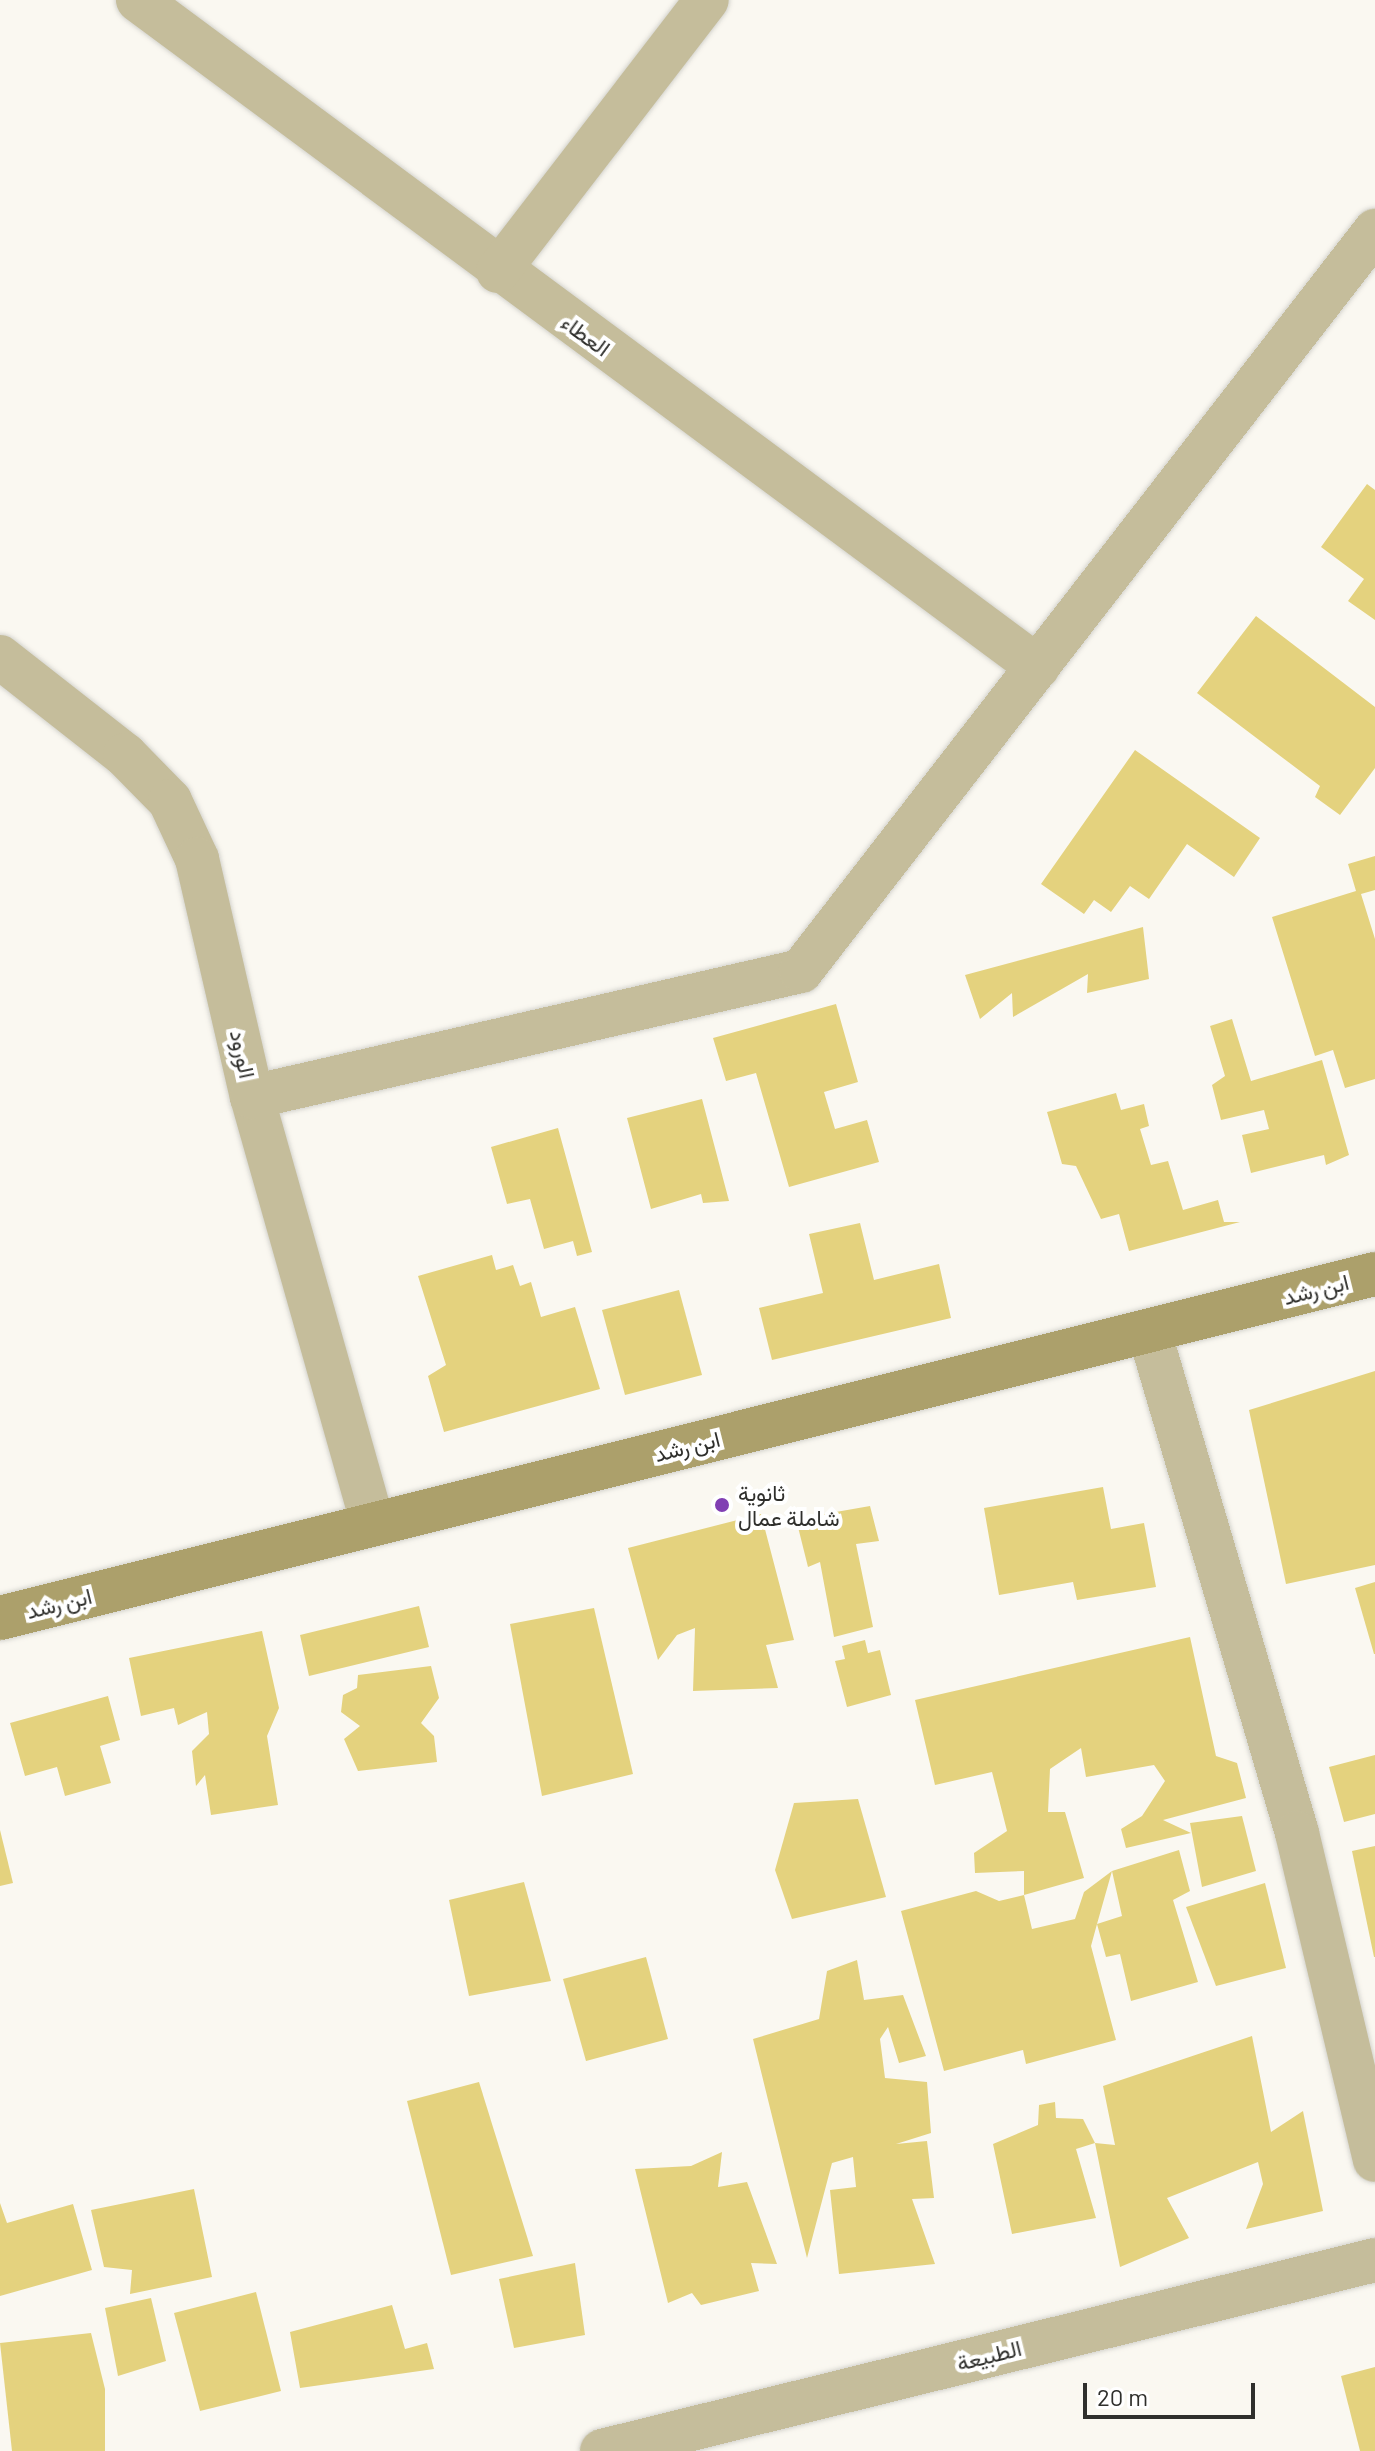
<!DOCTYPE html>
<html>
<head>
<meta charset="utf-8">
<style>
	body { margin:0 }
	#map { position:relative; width:1375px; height:2451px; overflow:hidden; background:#faf8f1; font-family:Barlow,Vazirmatn,sans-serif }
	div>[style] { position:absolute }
	.building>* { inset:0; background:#e4d27e }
	.roads { filter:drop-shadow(0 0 2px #d5d4ce) drop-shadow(0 0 2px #d5d4ce) }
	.street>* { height:44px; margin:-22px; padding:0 22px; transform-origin:22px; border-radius:22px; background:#c5bd9b }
	.secondary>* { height:44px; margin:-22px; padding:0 22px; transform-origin:22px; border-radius:22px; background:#aca06b }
	.dots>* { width:22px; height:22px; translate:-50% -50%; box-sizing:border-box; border:4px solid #fff; border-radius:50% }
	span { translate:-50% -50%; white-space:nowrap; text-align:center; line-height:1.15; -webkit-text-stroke:8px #fff; paint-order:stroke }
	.street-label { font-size:22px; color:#2f2f2c }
	.poi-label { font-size:22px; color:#2f2f2c }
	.left { translate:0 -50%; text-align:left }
	.scale { position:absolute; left:1083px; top:2383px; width:172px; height:36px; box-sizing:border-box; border:4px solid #2f2f2c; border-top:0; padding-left:10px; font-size:24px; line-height:28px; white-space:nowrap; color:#2f2f2c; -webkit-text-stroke:6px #fff; paint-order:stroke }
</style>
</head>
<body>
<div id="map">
	<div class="building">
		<i style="clip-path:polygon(1367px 484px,1375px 490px,1375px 620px,1348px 601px,1364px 579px,1321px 547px)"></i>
		<i style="clip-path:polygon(1256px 616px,1375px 707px,1375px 768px,1340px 815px,1315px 797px,1320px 786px,1197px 693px)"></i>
		<i style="clip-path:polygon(1135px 750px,1260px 838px,1234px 877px,1187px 844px,1149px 899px,1130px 886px,1111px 912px,1094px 900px,1084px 914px,1041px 884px)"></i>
		<i style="clip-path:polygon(1375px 856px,1375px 890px,1361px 894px,1375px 939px,1375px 1079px,1345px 1088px,1333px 1050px,1315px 1056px,1272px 917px,1356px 891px,1348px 864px)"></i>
		<i style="clip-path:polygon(1143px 927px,1149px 979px,1087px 993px,1088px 974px,1013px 1017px,1012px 993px,980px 1019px,965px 975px)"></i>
		<i style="clip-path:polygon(836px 1004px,858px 1082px,824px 1092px,835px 1129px,867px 1120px,879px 1162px,789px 1187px,756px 1073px,726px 1081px,713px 1038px)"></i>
		<i style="clip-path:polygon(1232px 1019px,1251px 1081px,1322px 1060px,1349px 1155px,1326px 1165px,1324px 1155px,1251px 1173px,1242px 1135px,1269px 1129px,1264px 1110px,1221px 1120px,1212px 1085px,1225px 1076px,1210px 1026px)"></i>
		<i style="clip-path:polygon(1116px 1093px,1121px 1110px,1144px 1104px,1149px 1126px,1140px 1129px,1151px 1165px,1168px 1161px,1183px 1210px,1218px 1200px,1224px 1222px,1240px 1222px,1129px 1251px,1119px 1214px,1101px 1219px,1076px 1166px,1062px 1164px,1047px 1112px)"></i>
		<i style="clip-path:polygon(702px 1099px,729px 1201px,703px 1203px,701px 1194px,651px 1209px,627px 1118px)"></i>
		<i style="clip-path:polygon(558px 1128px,592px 1252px,577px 1256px,573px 1241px,544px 1249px,530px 1199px,507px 1204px,491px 1147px)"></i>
		<i style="clip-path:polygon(860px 1223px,874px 1280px,939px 1264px,951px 1318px,772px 1360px,759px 1308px,823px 1293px,809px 1234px)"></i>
		<i style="clip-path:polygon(492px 1255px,496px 1270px,513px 1265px,520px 1286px,531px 1282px,541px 1317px,575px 1307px,600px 1389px,444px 1432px,428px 1376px,446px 1365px,418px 1276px)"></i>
		<i style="clip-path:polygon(679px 1290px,702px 1375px,625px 1395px,602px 1310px)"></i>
		<i style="clip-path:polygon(1375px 1371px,1375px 1565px,1286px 1584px,1249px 1410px)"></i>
		<i style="clip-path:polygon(1103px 1487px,1111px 1529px,1144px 1523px,1156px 1587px,1077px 1600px,1073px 1582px,999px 1595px,984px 1508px)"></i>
		<i style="clip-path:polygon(870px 1506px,879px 1541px,856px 1544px,873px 1627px,834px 1637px,820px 1562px,808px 1567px,796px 1519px)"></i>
		<i style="clip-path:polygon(761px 1514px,794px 1640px,766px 1645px,778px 1688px,693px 1691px,695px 1628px,677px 1635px,658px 1660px,628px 1548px)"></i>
		<i style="clip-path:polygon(1375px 1582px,1375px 1654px,1374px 1654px,1355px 1588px)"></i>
		<i style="clip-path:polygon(419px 1606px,429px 1647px,309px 1676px,300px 1635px)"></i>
		<i style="clip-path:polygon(594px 1608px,633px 1774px,542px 1796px,510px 1624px)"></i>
		<i style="clip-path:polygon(262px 1631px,279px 1708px,267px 1736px,278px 1805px,211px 1815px,205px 1775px,196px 1786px,192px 1751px,209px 1734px,207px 1712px,178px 1725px,174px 1708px,141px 1716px,129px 1658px)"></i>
		<i style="clip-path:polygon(1190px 1637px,1216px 1756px,1237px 1763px,1246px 1798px,1163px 1820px,1191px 1833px,1126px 1848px,1121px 1829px,1142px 1816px,1165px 1781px,1154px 1765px,1086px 1777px,1081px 1748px,1050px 1769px,1048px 1812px,1065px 1812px,1084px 1878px,1024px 1895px,1024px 1871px,975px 1873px,974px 1853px,1007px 1831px,992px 1772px,935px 1785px,915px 1700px)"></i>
		<i style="clip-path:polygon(865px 1640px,868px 1653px,880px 1650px,891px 1695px,847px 1707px,835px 1661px,845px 1659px,842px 1646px)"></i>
		<i style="clip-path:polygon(431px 1666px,439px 1698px,421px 1723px,434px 1736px,437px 1762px,358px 1771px,344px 1739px,360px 1726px,341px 1712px,343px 1695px,357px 1688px,358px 1675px)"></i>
		<i style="clip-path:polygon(108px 1696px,120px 1740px,100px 1746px,111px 1783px,65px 1796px,57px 1767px,25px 1776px,10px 1723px)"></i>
		<i style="clip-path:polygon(1375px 1755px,1375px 1814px,1344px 1822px,1329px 1767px)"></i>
		<i style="clip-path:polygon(858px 1799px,886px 1897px,792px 1919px,775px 1870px,794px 1803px)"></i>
		<i style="clip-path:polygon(1242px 1816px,1256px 1871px,1202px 1887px,1190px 1823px)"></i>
		<i style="clip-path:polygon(0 1830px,13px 1883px,0 1886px)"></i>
		<i style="clip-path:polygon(1375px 1846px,1375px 1957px,1374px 1957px,1352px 1851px)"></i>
		<i style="clip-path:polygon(1179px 1850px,1190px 1891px,1173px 1900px,1198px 1982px,1131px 2001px,1120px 1954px,1106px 1957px,1097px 1924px,1091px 1946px,1116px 2040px,1026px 2064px,1023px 2050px,944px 2071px,901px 1911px,976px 1891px,999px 1901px,1024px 1895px,1032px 1929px,1075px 1919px,1084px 1892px,1112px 1871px,1097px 1924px,1122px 1916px,1112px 1871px)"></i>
		<i style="clip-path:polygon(524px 1882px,551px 1981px,469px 1996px,449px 1900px)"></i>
		<i style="clip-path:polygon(1265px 1883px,1286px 1968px,1216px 1986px,1186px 1907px)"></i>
		<i style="clip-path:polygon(646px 1957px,668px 2039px,586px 2061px,563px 1979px)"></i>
		<i style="clip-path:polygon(857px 1960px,864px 2000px,903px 1995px,926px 2056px,899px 2063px,888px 2027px,880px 2039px,885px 2078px,927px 2082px,931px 2133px,896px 2144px,927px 2141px,934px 2198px,912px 2199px,935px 2264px,839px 2274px,830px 2190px,856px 2187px,853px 2157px,832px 2163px,807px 2258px,753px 2039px,819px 2019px,827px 1971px)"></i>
		<i style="clip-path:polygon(1252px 2036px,1271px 2132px,1303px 2111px,1323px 2211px,1246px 2229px,1263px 2184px,1258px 2162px,1167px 2198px,1189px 2238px,1120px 2267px,1095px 2143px,1115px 2145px,1103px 2086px)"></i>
		<i style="clip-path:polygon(479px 2082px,533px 2256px,451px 2275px,407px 2101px)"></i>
		<i style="clip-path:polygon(1055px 2102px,1056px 2118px,1083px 2119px,1095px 2143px,1076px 2149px,1096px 2218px,1012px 2234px,993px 2144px,1038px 2125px,1039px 2105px)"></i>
		<i style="clip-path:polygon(722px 2152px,718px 2187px,747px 2182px,777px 2264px,751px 2263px,759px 2291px,701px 2305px,692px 2293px,668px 2303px,635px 2169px,691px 2166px)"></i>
		<i style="clip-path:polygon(194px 2189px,212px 2277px,130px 2294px,132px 2270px,104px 2267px,91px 2210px)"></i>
		<i style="clip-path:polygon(0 2203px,7px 2223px,73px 2204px,92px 2270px,0 2296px)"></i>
		<i style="clip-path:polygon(575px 2263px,585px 2335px,514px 2348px,499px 2279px)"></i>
		<i style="clip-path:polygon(256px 2292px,281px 2391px,200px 2411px,174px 2313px)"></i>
		<i style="clip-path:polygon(151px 2298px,166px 2361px,118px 2376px,105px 2308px)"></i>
		<i style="clip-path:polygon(392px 2305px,405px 2349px,427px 2343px,434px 2369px,300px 2388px,290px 2332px)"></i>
		<i style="clip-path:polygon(91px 2333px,105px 2389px,105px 2451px,12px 2451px,0 2343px)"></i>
		<i style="clip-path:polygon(1375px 2367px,1375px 2451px,1360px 2451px,1341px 2376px)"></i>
	</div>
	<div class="roads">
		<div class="street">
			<i style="left:138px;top:0;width:1120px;rotate:36.54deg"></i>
			<i style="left:498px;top:271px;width:342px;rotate:-52.4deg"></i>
			<i style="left:0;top:657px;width:159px;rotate:38.1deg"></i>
			<i style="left:125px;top:755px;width:64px;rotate:45.6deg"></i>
			<i style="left:170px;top:801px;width:64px;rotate:65deg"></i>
			<i style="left:197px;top:859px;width:244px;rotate:77deg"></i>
			<i style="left:252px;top:1097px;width:444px;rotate:74.2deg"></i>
			<i style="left:252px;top:1097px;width:563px;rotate:-12.93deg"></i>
			<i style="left:801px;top:971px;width:937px;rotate:-52.2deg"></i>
			<i style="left:1149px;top:1331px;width:523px;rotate:73.57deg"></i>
			<i style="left:1297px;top:1833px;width:336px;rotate:76.6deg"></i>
			<i style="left:602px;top:2451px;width:796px;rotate:-13.88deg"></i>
		</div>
		<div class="secondary">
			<i style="left:0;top:1618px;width:1417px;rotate:-14.05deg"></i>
		</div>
	</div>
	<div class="dots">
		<i style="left:722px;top:1505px;background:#813fb3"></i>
	</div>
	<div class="street-label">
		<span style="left:586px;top:335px;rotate:36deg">العطاء</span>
		<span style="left:243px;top:1054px;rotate:78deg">الورود</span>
		<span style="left:1316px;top:1289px;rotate:-14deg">ابن رشد</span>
		<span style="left:687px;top:1446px;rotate:-14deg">ابن رشد</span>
		<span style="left:59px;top:1603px;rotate:-14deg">ابن رشد</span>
		<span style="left:989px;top:2355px;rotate:-14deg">الطبيعة</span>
	</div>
	<div class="poi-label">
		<span class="left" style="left:738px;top:1505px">ثانوية<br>شاملة عمال</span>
	</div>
	<div class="scale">20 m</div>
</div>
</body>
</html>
